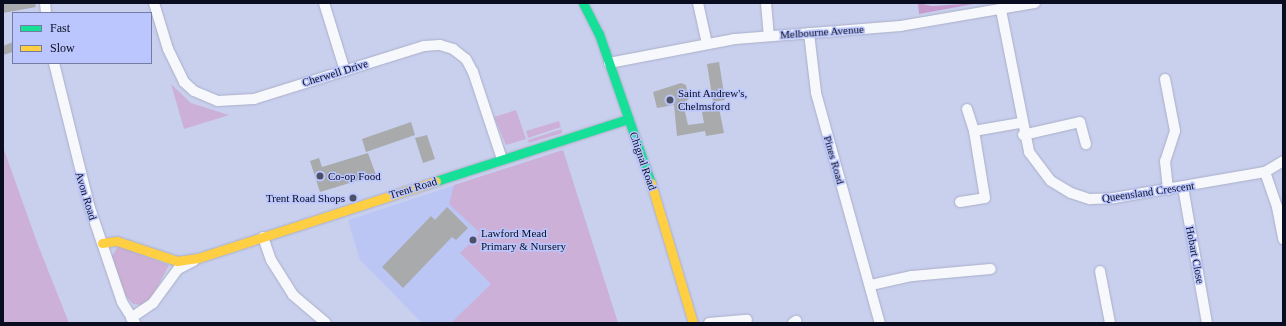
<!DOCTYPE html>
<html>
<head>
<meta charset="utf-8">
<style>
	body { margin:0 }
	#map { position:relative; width:1286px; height:326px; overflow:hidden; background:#c9d0ee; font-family:Georgia,serif }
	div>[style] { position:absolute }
	.built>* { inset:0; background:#bbc6f5 }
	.green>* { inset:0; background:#cdb0d7 }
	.forest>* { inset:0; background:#c69bce }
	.building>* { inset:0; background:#a9aaac }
	.roads { filter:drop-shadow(0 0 1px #aaafc7) drop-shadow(0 0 1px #aaafc7) }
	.street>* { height:10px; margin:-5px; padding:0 5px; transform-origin:5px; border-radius:5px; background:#f7f8fc }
	.fast>* { height:9px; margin:-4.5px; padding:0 4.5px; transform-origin:4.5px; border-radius:4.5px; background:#16e098 }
	.slow>* { height:9px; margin:-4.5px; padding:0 4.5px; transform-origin:4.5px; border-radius:4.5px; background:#ffcf43 }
	.dots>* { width:11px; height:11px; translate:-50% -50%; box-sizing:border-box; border:2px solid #bac6fd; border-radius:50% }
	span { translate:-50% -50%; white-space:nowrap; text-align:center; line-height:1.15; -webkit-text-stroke:3px #bac6fd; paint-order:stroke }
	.street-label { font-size:11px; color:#0a0c1f }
	.poi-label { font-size:11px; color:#0a0c1f }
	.left { translate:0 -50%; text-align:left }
	.right { translate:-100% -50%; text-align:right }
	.frame { position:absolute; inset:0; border:4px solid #0a0c1f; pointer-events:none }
	.legend { position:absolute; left:12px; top:12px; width:140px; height:52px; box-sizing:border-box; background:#bac6fd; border:1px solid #747ca4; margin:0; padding:5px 7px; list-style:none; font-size:12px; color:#0a0c1f }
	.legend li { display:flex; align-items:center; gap:8px; height:20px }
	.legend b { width:20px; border:1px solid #747ca4 }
</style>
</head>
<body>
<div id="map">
	<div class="built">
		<i style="clip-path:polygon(563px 150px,618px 323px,422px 323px,360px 260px,348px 220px)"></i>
	</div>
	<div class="green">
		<i style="clip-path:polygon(171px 84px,191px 103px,229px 115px,184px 129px)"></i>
		<i style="clip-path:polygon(516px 110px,526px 139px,506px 145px,494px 117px)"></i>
		<i style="clip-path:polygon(559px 121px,561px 127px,528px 138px,526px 131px)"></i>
		<i style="clip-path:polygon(562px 129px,562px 133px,529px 143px,528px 140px)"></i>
		<i style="clip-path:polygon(3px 147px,38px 245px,69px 323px,3px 323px)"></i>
		<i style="clip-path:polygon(563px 150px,618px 323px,451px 323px,491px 284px,460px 253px,480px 233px,449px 204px,454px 185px)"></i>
		<i style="clip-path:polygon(118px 246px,169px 265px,151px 299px,142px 305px,133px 304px,124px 294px,112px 256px)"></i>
	</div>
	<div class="forest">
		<i style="clip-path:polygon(918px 3px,932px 6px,979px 3px,919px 14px)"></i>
	</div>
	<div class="building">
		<i style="clip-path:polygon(35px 3px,36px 7px,3px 13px,3px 4px)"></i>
		<i style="clip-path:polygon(13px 42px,13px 52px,3px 55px,3px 46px)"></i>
		<i style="clip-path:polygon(719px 62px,725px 100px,713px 102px,707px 64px)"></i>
		<i style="clip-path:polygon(681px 83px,686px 85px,689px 99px,683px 103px,688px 125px,704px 123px,702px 112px,719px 108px,724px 133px,706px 136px,705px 131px,677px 136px,674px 105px,657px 108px,653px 92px)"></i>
		<i style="clip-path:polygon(411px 122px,415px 135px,366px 152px,362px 139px)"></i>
		<i style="clip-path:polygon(427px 135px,435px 159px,423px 163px,415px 138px)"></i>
		<i style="clip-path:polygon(368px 153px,376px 175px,320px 192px,310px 161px,319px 158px,322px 167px)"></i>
		<i style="clip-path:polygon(447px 207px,468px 228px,456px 240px,452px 237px,403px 288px,382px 267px,431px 216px,435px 220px)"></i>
	</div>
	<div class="roads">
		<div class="street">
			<i style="left:45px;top:3px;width:10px;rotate:84deg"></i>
			<i style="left:154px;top:3px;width:48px;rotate:73.1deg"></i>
			<i style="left:168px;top:49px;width:37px;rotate:64deg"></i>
			<i style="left:184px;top:82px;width:13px;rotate:42deg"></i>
			<i style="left:194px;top:91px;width:26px;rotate:23deg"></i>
			<i style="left:218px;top:101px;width:36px;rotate:-3deg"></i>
			<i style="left:254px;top:99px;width:178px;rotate:-17.3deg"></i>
			<i style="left:424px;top:46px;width:16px;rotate:-4deg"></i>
			<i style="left:440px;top:45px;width:14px;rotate:17deg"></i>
			<i style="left:453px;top:49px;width:16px;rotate:38deg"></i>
			<i style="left:466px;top:59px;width:15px;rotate:62deg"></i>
			<i style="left:473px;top:72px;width:92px;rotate:71.6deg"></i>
			<i style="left:324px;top:3px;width:71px;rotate:72.8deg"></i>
			<i style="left:698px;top:3px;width:42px;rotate:77.6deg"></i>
			<i style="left:766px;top:3px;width:32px;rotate:85deg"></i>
			<i style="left:1001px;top:10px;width:145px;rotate:78.8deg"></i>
			<i style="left:1029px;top:152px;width:36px;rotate:53deg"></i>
			<i style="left:1051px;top:181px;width:23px;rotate:31deg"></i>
			<i style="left:1071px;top:193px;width:20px;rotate:18deg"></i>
			<i style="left:1090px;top:199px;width:24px;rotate:-2deg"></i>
			<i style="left:1114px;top:198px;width:153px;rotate:-9.8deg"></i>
			<i style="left:1265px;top:172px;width:21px;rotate:-31deg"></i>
			<i style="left:809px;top:33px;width:60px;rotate:83.3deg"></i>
			<i style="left:816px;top:93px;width:239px;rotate:74.5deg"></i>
			<i style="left:54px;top:63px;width:149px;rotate:76.1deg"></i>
			<i style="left:90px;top:208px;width:99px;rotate:71.2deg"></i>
			<i style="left:122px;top:302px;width:25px;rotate:58deg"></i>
			<i style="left:609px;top:63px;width:128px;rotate:-10.8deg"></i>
			<i style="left:735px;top:39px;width:166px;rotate:-4.5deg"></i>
			<i style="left:900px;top:26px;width:137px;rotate:-9.7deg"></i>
			<i style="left:1165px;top:79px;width:53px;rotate:79.1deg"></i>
			<i style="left:1175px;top:131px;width:32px;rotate:108deg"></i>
			<i style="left:1165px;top:161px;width:29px;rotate:84deg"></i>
			<i style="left:967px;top:109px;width:23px;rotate:72deg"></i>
			<i style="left:1023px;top:135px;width:58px;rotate:-12.8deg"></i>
			<i style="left:1080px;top:122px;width:23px;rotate:75deg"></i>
			<i style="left:1265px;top:172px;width:37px;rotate:71deg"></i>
			<i style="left:1277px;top:207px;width:33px;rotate:79deg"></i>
			<i style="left:1183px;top:187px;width:138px;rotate:80deg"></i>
			<i style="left:960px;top:202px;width:25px;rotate:-9deg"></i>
			<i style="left:985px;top:198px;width:68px;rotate:-99.3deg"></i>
			<i style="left:974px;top:131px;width:47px;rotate:-9.9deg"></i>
			<i style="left:263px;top:237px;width:24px;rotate:71deg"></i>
			<i style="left:271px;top:260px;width:41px;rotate:57.8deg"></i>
			<i style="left:293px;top:295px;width:43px;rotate:40.3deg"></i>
			<i style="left:1100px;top:271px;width:53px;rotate:79.1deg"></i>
			<i style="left:871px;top:285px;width:42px;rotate:-12.4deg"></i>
			<i style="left:912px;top:276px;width:79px;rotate:-5.1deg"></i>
			<i style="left:131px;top:318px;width:27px;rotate:-34deg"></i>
			<i style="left:153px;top:303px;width:42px;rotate:-53.7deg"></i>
			<i style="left:178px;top:269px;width:18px;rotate:-27deg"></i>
			<i style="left:709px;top:323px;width:38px;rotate:-5deg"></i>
			<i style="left:793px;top:323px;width:4px;rotate:-34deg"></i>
		</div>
		<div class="fast">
			<i style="left:583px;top:3px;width:35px;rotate:63deg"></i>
			<i style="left:599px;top:34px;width:158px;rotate:70.8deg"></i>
			<i style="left:436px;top:181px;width:202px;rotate:-17.9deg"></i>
		</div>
		<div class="slow">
			<i style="left:651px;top:183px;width:146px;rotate:73.3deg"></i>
			<i style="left:102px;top:243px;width:15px;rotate:-8deg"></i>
			<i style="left:117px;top:241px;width:63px;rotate:18.4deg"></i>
			<i style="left:177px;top:261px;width:21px;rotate:-8deg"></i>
			<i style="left:198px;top:258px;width:250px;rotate:-17.9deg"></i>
		</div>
	</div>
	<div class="dots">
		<i style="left:670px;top:100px;background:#4d5167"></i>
		<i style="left:320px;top:176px;background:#4d5167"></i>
		<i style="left:353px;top:198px;background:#4d5167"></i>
		<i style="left:473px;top:240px;background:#4d5167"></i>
	</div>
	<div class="street-label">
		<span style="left:822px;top:32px;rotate:-4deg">Melbourne Avenue</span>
		<span style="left:335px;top:73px;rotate:-17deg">Cherwell Drive</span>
		<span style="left:834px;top:160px;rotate:74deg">Pines Road</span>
		<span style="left:643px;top:161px;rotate:71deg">Chignal Road</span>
		<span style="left:413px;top:188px;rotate:-17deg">Trent Road</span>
		<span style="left:1148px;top:192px;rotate:-8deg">Queensland Crescent</span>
		<span style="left:86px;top:196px;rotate:73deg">Avon Road</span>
		<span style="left:1195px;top:255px;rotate:79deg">Hobart Close</span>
	</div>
	<div class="poi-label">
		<span class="left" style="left:678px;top:100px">Saint Andrew's,<br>Chelmsford</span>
		<span class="left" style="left:328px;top:176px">Co-op Food</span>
		<span class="right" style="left:345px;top:198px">Trent Road Shops</span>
		<span class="left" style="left:481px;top:240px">Lawford Mead<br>Primary &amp; Nursery</span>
	</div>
	<div class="frame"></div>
	<ul class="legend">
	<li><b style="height:5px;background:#16e098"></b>Fast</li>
	<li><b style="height:5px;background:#ffcf43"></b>Slow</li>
	</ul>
</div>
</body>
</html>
